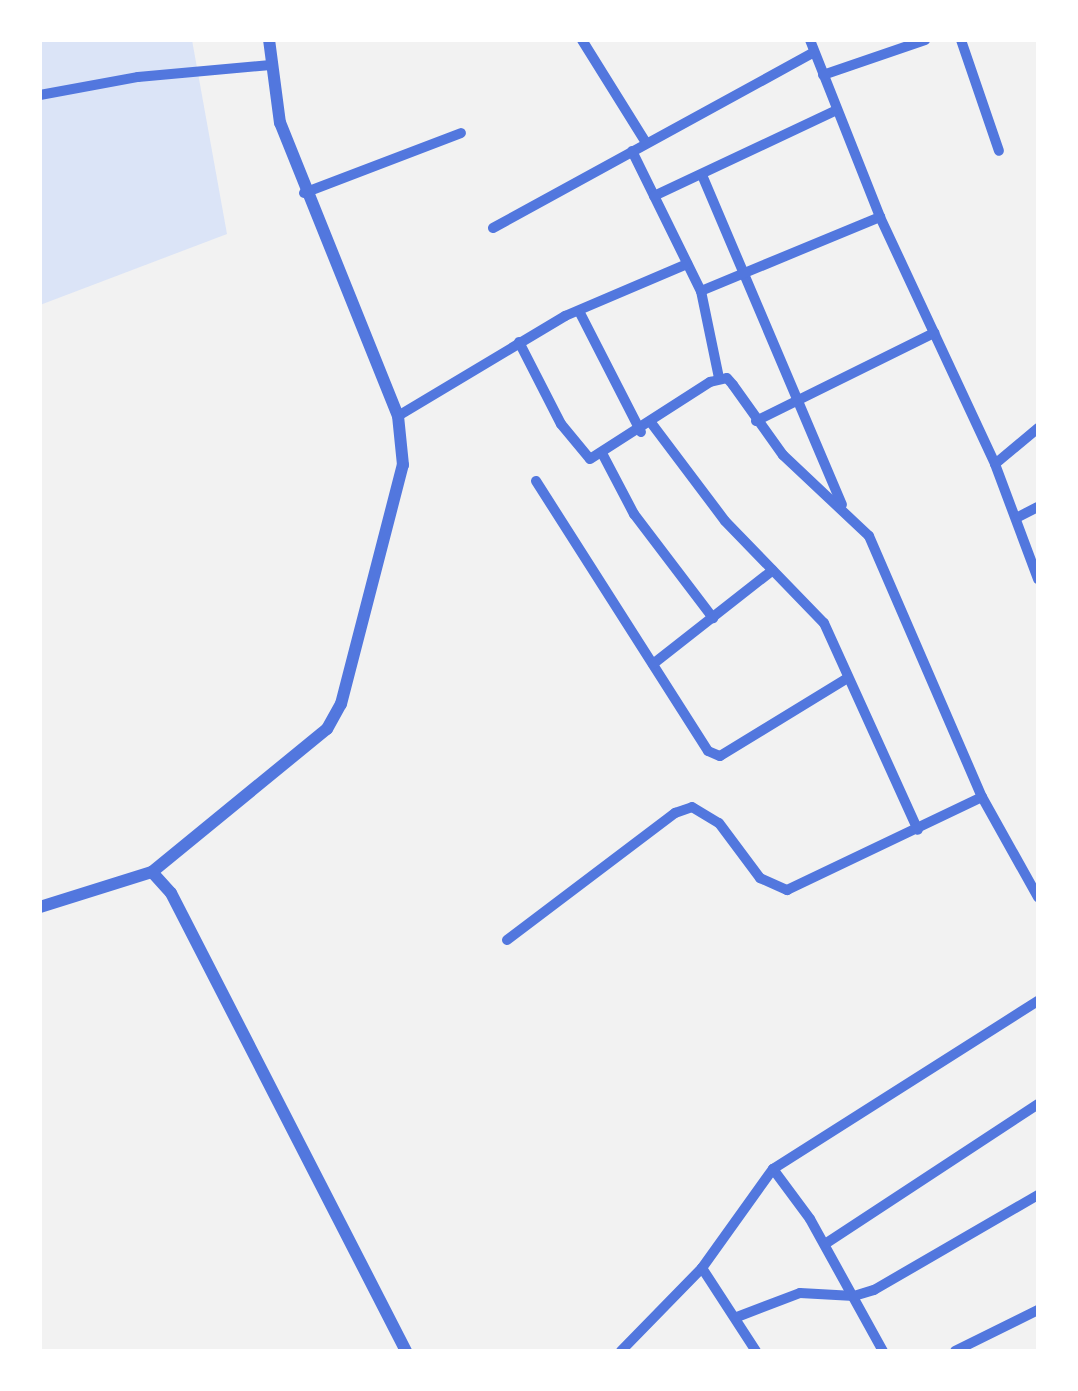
<!DOCTYPE html>
<html>
<head>
<meta charset="utf-8">
<style>
	body { margin:0 }
	#map { position:relative; width:1078px; height:1391px; overflow:hidden; background:#f2f2f2; font-family:"DejaVu Sans",sans-serif }
	div>[style] { position:absolute }
	.green>* { inset:0; background:#dbe4f7 }
	.minor>* { height:10px; margin:-5px; padding:0 5px; transform-origin:5px; border-radius:5px; background:#5277de }
	.tertiary>* { height:12px; margin:-6px; padding:0 6px; transform-origin:6px; border-radius:6px; background:#5277de }
	span { translate:-50% -50%; white-space:nowrap; text-align:center; line-height:1.15; -webkit-text-stroke:10px #fff; paint-order:stroke }
	.frame { position:absolute; inset:0; border:42px solid #fff; pointer-events:none }
</style>
</head>
<body>
<div id="map">
	<div class="green">
		<i style="clip-path:polygon(40px 40px,192px 40px,227px 234px,40px 305px)"></i>
	</div>
	<div class="minor">
		<i style="left:582px;top:40px;width:121px;rotate:58.1deg"></i>
		<i style="left:810px;top:40px;width:190px;rotate:68.4deg"></i>
		<i style="left:880px;top:217px;width:272px;rotate:65deg"></i>
		<i style="left:995px;top:464px;width:123px;rotate:69.5deg"></i>
		<i style="left:961px;top:40px;width:117px;rotate:71.1deg"></i>
		<i style="left:823px;top:75px;width:108px;rotate:-18.9deg"></i>
		<i style="left:40px;top:95px;width:100px;rotate:-10.4deg"></i>
		<i style="left:138px;top:77px;width:133px;rotate:-5.2deg"></i>
		<i style="left:632px;top:151px;width:156px;rotate:63.8deg"></i>
		<i style="left:701px;top:291px;width:89px;rotate:78.3deg"></i>
		<i style="left:702px;top:175px;width:358px;rotate:67deg"></i>
		<i style="left:304px;top:193px;width:168px;rotate:-20.9deg"></i>
		<i style="left:654px;top:196px;width:202px;rotate:-25.2deg"></i>
		<i style="left:493px;top:228px;width:366px;rotate:-28.7deg"></i>
		<i style="left:701px;top:291px;width:194px;rotate:-22.5deg"></i>
		<i style="left:579px;top:311px;width:136px;rotate:62.9deg"></i>
		<i style="left:519px;top:342px;width:92px;rotate:62.9deg"></i>
		<i style="left:561px;top:424px;width:45px;rotate:50.4deg"></i>
		<i style="left:590px;top:459px;width:143px;rotate:-32.7deg"></i>
		<i style="left:710px;top:382px;width:17px;rotate:-13deg"></i>
		<i style="left:727px;top:378px;width:9px;rotate:49deg"></i>
		<i style="left:733px;top:385px;width:86px;rotate:54.5deg"></i>
		<i style="left:783px;top:455px;width:118px;rotate:43.3deg"></i>
		<i style="left:869px;top:536px;width:284px;rotate:66.6deg"></i>
		<i style="left:982px;top:797px;width:115px;rotate:60.8deg"></i>
		<i style="left:398px;top:416px;width:195px;rotate:-30.9deg"></i>
		<i style="left:565px;top:316px;width:133px;rotate:-23.1deg"></i>
		<i style="left:756px;top:421px;width:199px;rotate:-26.3deg"></i>
		<i style="left:652px;top:424px;width:121px;rotate:53deg"></i>
		<i style="left:725px;top:521px;width:142px;rotate:45.9deg"></i>
		<i style="left:824px;top:623px;width:227px;rotate:65.6deg"></i>
		<i style="left:603px;top:455px;width:67px;rotate:62.3deg"></i>
		<i style="left:634px;top:514px;width:131px;rotate:52.8deg"></i>
		<i style="left:995px;top:464px;width:56px;rotate:-39.9deg"></i>
		<i style="left:536px;top:481px;width:320px;rotate:57.5deg"></i>
		<i style="left:708px;top:751px;width:13px;rotate:23deg"></i>
		<i style="left:720px;top:756px;width:150px;rotate:-31.4deg"></i>
		<i style="left:1018px;top:517px;width:22px;rotate:-27deg"></i>
		<i style="left:653px;top:664px;width:152px;rotate:-38.1deg"></i>
		<i style="left:507px;top:940px;width:211px;rotate:-37.1deg"></i>
		<i style="left:675px;top:813px;width:18px;rotate:-19deg"></i>
		<i style="left:692px;top:807px;width:31px;rotate:31deg"></i>
		<i style="left:719px;top:823px;width:69px;rotate:53.3deg"></i>
		<i style="left:760px;top:878px;width:30px;rotate:24deg"></i>
		<i style="left:787px;top:890px;width:216px;rotate:-25.5deg"></i>
		<i style="left:773px;top:1169px;width:62px;rotate:53.5deg"></i>
		<i style="left:810px;top:1219px;width:151px;rotate:61.1deg"></i>
		<i style="left:825px;top:1244px;width:255px;rotate:-33.3deg"></i>
		<i style="left:702px;top:1268px;width:99px;rotate:57deg"></i>
		<i style="left:737px;top:1317px;width:67px;rotate:-20.9deg"></i>
		<i style="left:800px;top:1293px;width:54px;rotate:3.2deg"></i>
		<i style="left:854px;top:1296px;width:21px;rotate:-17deg"></i>
		<i style="left:874px;top:1290px;width:190px;rotate:-30.1deg"></i>
		<i style="left:621px;top:1351px;width:116px;rotate:-45.7deg"></i>
		<i style="left:702px;top:1268px;width:122px;rotate:-54.4deg"></i>
		<i style="left:773px;top:1169px;width:314px;rotate:-32.4deg"></i>
		<i style="left:955px;top:1351px;width:93px;rotate:-26.3deg"></i>
	</div>
	<div class="tertiary">
		<i style="left:152px;top:872px;width:226px;rotate:-39.3deg"></i>
		<i style="left:327px;top:729px;width:29px;rotate:-61deg"></i>
		<i style="left:341px;top:704px;width:247px;rotate:-75.5deg"></i>
		<i style="left:403px;top:465px;width:49px;rotate:-95.8deg"></i>
		<i style="left:398px;top:416px;width:316px;rotate:-111.9deg"></i>
		<i style="left:280px;top:123px;width:84px;rotate:-97.5deg"></i>
		<i style="left:40px;top:907px;width:117px;rotate:-17.4deg"></i>
		<i style="left:152px;top:872px;width:28px;rotate:48deg"></i>
		<i style="left:171px;top:893px;width:515px;rotate:62.84deg"></i>
	</div>
	<div class="frame"></div>
</div>
</body>
</html>
